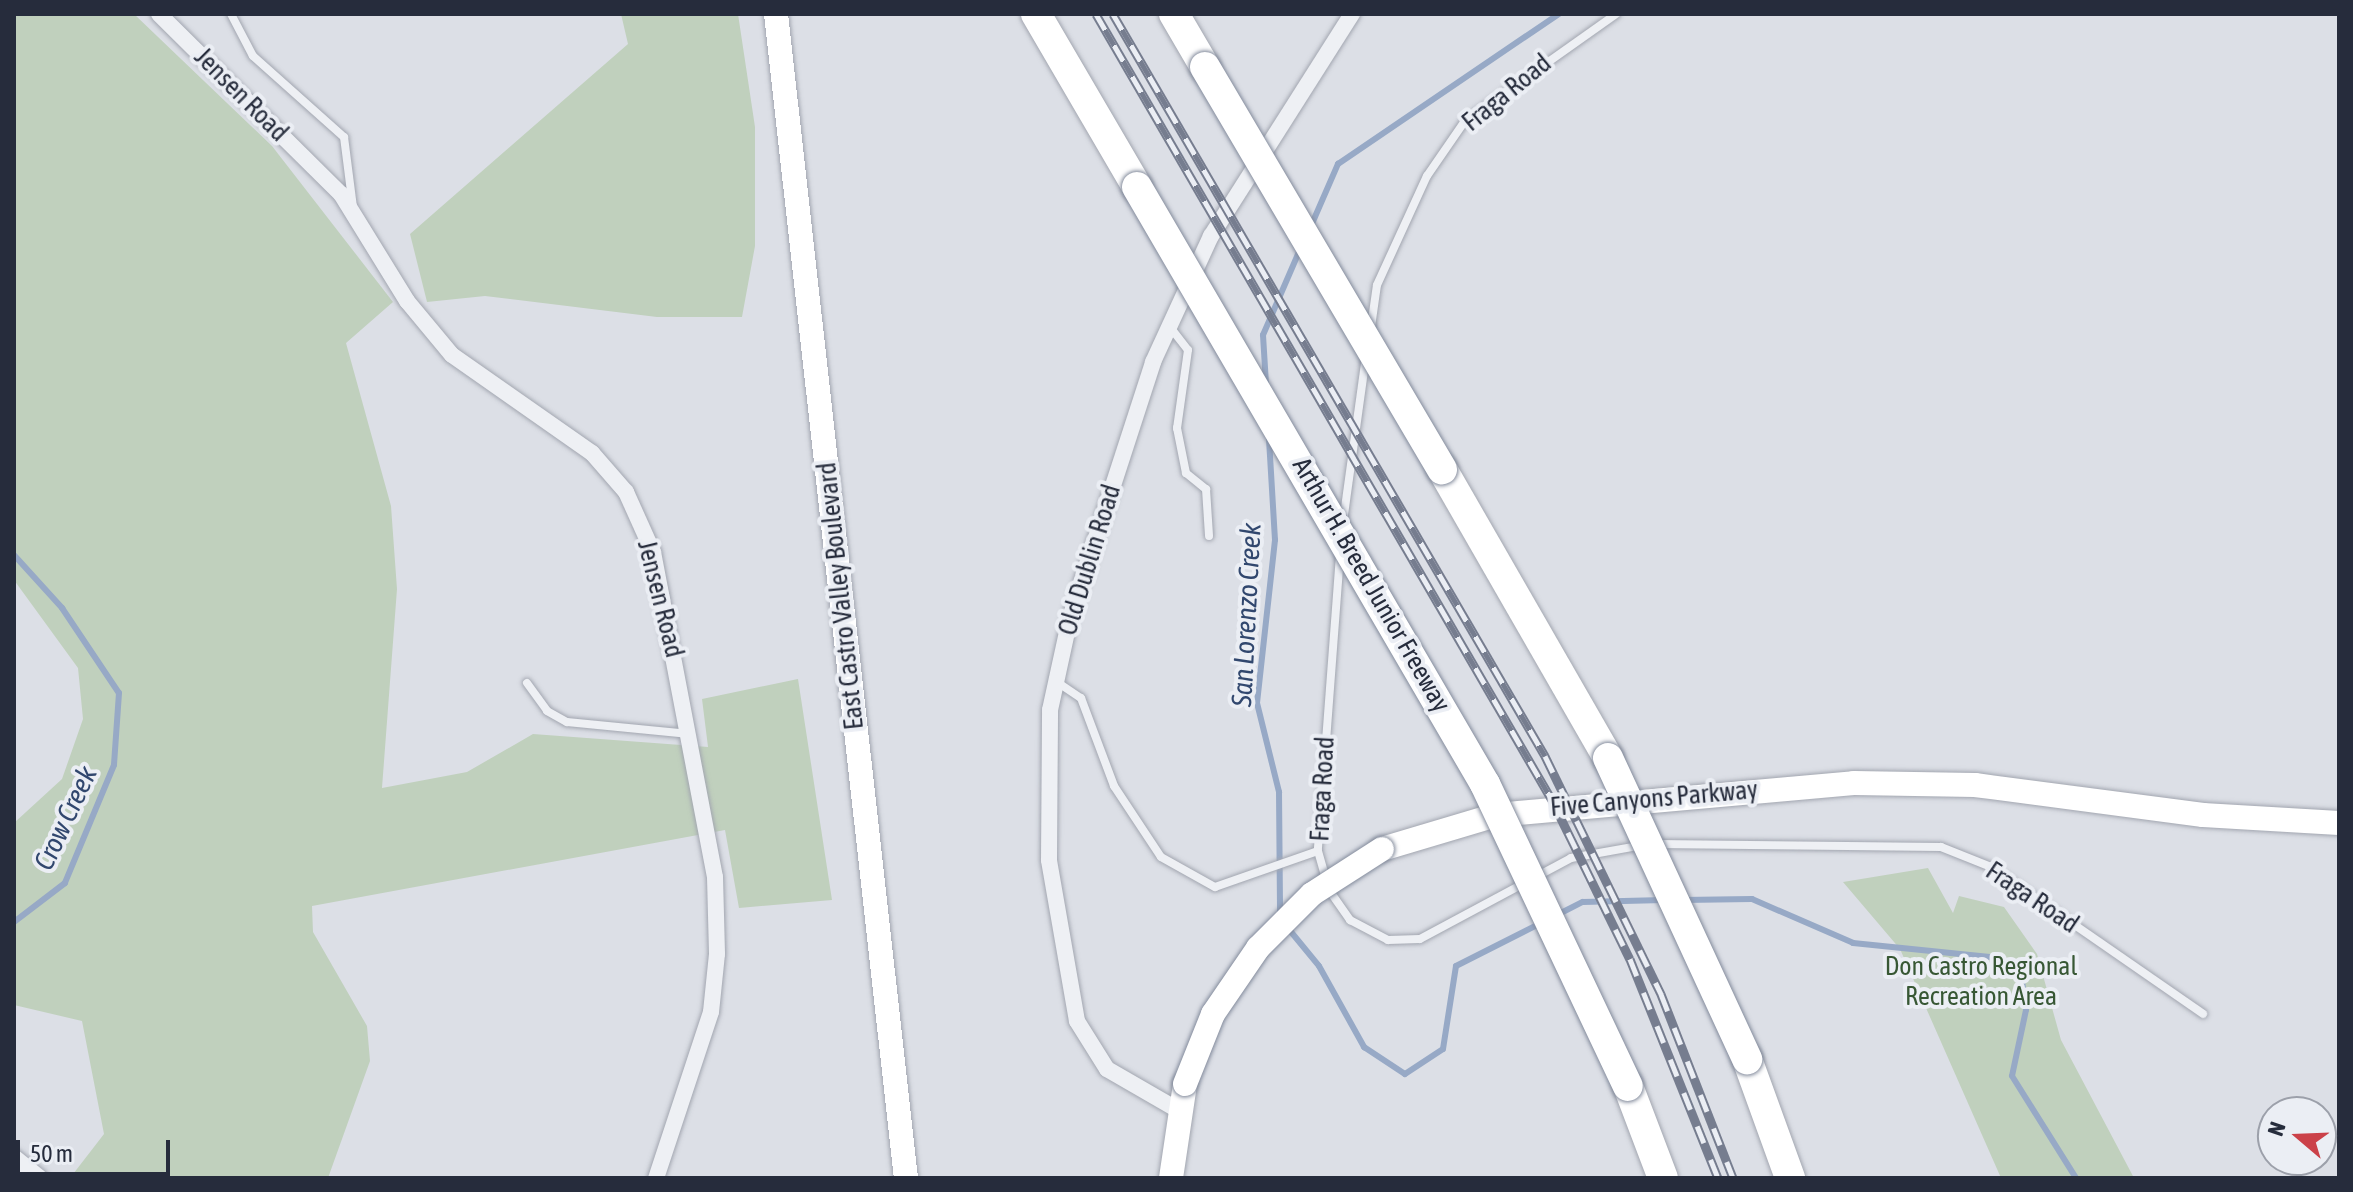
<!DOCTYPE html>
<html>
<head>
<meta charset="utf-8">
<style>
	body { margin:0 }
	#map { position:relative; width:2353px; height:1192px; overflow:hidden; background:#dcdfe6; font-family:"Asap Condensed",sans-serif }
	div>[style] { position:absolute }
	.green>* { inset:0; background:#c0d0bd }
	.stream>* { height:6px; margin:-3px; padding:0 3px; transform-origin:3px; border-radius:3px; background:#97a9c6 }
	.roads { filter:drop-shadow(0 0 2px #a2a6b0) drop-shadow(0 0 2px #a2a6b0) }
	.lane>* { height:8px; margin:-4px; padding:0 4px; transform-origin:4px; border-radius:4px; background:#eef0f4 }
	.street>* { height:16px; margin:-8px; padding:0 8px; transform-origin:8px; border-radius:8px; background:#eef0f4 }
	.secondary>* { height:24px; margin:-12px; padding:0 12px; transform-origin:12px; border-radius:12px; background:#fff }
	.highway>* { height:30px; margin:-15px; padding:0 15px; transform-origin:15px; border-radius:15px; background:#fff }
	.rail>* { height:9px; margin-top:-4.5px; transform-origin:0; background:repeating-linear-gradient(90deg,#ebeef4 0 18px,#767d8f 0 36px); box-sizing:border-box; border-block:2px solid #767d8f }
	.bridges { filter:drop-shadow(0 0 2px #838b9c) drop-shadow(0 0 2px #838b9c) }
	.secondary-bridge>* { height:24px; margin:-12px; padding:0 12px; transform-origin:12px; border-radius:12px; background:#fff }
	.highway-bridge>* { height:30px; margin:-15px; padding:0 15px; transform-origin:15px; border-radius:15px; background:#fff }
	span { translate:-50% -50%; white-space:nowrap; text-align:center; line-height:1.15; -webkit-text-stroke:8px #ebeef4; paint-order:stroke }
	.street-label { font-size:26px; color:#262c3c }
	.park-label { font-size:26px; color:#375734 }
	.water-label { font-size:28px; color:#31476e; font-style:italic }
	.frame { position:absolute; inset:0; border:16px solid #262c3c; pointer-events:none }
	.north { position:absolute; left:2257px; top:1096px; width:80px; height:80px; box-sizing:border-box; background:#ebeef4; border:2px solid #9ca0aa; border-radius:50%; rotate:289deg; font-size:22px; font-weight:700; line-height:32px; text-align:center; color:#262c3c }
	.north::after { content:''; display:block; margin:auto; width:28px; height:36px; background:#cb4149; clip-path:polygon(50% 0,100% 100%,50% 72%,0 100%) }
	.scale { position:absolute; left:16px; top:1140px; width:154px; height:36px; box-sizing:border-box; border:4px solid #262c3c; border-top:0; padding-left:10px; font-size:24px; line-height:28px; white-space:nowrap; color:#262c3c; -webkit-text-stroke:6px #ebeef4; paint-order:stroke }
</style>
</head>
<body>
<div id="map">
	<div class="green">
		<i style="clip-path:polygon(14px 14px,134px 14px,272px 146px,393px 302px,346px 343px,391px 506px,397px 589px,382px 788px,467px 772px,533px 734px,708px 747px,702px 699px,798px 679px,832px 900px,739px 908px,725px 830px,312px 906px,313px 932px,367px 1026px,370px 1061px,328px 1178px,70px 1178px,104px 1134px,82px 1021px,14px 1005px,14px 823px,62px 779px,83px 719px,78px 668px,14px 580px)"></i>
		<i style="clip-path:polygon(621px 14px,738px 14px,755px 127px,755px 246px,742px 317px,657px 317px,485px 296px,427px 302px,410px 234px,628px 44px)"></i>
		<i style="clip-path:polygon(1928px 868px,1953px 913px,1959px 896px,2004px 907px,2037px 954px,2061px 1040px,2134px 1178px,2001px 1178px,1900px 949px,1843px 882px)"></i>
	</div>
	<div class="stream">
		<i style="left:1311px;top:226px;width:68px;rotate:-66.5deg"></i>
		<i style="left:1338px;top:164px;width:267px;rotate:-34.2deg"></i>
		<i style="left:1266px;top:384px;width:49px;rotate:-93.5deg"></i>
		<i style="left:1263px;top:335px;width:96px;rotate:-66.6deg"></i>
		<i style="left:1269px;top:439px;width:101px;rotate:86.6deg"></i>
		<i style="left:1275px;top:540px;width:164px;rotate:96.3deg"></i>
		<i style="left:1257px;top:703px;width:92px;rotate:76.1deg"></i>
		<i style="left:1279px;top:792px;width:127px;rotate:89.5deg"></i>
		<i style="left:14px;top:555px;width:72px;rotate:47.8deg"></i>
		<i style="left:62px;top:608px;width:102px;rotate:56.2deg"></i>
		<i style="left:119px;top:693px;width:72px;rotate:94deg"></i>
		<i style="left:114px;top:765px;width:128px;rotate:112.6deg"></i>
		<i style="left:65px;top:883px;width:64px;rotate:142.6deg"></i>
		<i style="left:1683px;top:900px;width:69px;rotate:-0.8deg"></i>
		<i style="left:1752px;top:899px;width:110px;rotate:23.5deg"></i>
		<i style="left:1853px;top:943px;width:140px;rotate:5.8deg"></i>
		<i style="left:1992px;top:957px;width:38px;rotate:39deg"></i>
		<i style="left:2022px;top:981px;width:29px;rotate:82deg"></i>
		<i style="left:2026px;top:1010px;width:67px;rotate:102deg"></i>
		<i style="left:2012px;top:1076px;width:120px;rotate:57.9deg"></i>
		<i style="left:1555px;top:916px;width:31px;rotate:-27deg"></i>
		<i style="left:1583px;top:902px;width:81px;rotate:-1.4deg"></i>
		<i style="left:1287px;top:927px;width:50px;rotate:50.6deg"></i>
		<i style="left:1319px;top:966px;width:93px;rotate:60.9deg"></i>
		<i style="left:1364px;top:1047px;width:49px;rotate:33.4deg"></i>
		<i style="left:1405px;top:1074px;width:45px;rotate:-33.3deg"></i>
		<i style="left:1443px;top:1049px;width:84px;rotate:-81.1deg"></i>
		<i style="left:1456px;top:966px;width:95px;rotate:-26.8deg"></i>
	</div>
	<div class="roads">
		<div class="lane">
			<i style="left:231px;top:14px;width:47px;rotate:62.4deg"></i>
			<i style="left:253px;top:56px;width:122px;rotate:41.7deg"></i>
			<i style="left:344px;top:137px;width:71px;rotate:82.7deg"></i>
			<i style="left:1170px;top:327px;width:29px;rotate:52deg"></i>
			<i style="left:1188px;top:350px;width:79px;rotate:98deg"></i>
			<i style="left:1177px;top:428px;width:46px;rotate:78.7deg"></i>
			<i style="left:1186px;top:473px;width:26px;rotate:39deg"></i>
			<i style="left:1206px;top:489px;width:47px;rotate:86.3deg"></i>
			<i style="left:1371px;top:327px;width:42px;rotate:-81.9deg"></i>
			<i style="left:1377px;top:285px;width:120px;rotate:-65.4deg"></i>
			<i style="left:1427px;top:176px;width:67px;rotate:-55.4deg"></i>
			<i style="left:1465px;top:121px;width:185px;rotate:-35.3deg"></i>
			<i style="left:1343px;top:522px;width:167px;rotate:-82.1deg"></i>
			<i style="left:1340px;top:555px;width:297px;rotate:94.3deg"></i>
			<i style="left:1318px;top:851px;width:41px;rotate:74.2deg"></i>
			<i style="left:1329px;top:890px;width:37px;rotate:55deg"></i>
			<i style="left:1350px;top:920px;width:43px;rotate:27.8deg"></i>
			<i style="left:1388px;top:940px;width:32px;rotate:-2deg"></i>
			<i style="left:1420px;top:939px;width:171px;rotate:-28.2deg"></i>
			<i style="left:1571px;top:858px;width:73px;rotate:-10.2deg"></i>
			<i style="left:1057px;top:682px;width:29px;rotate:34deg"></i>
			<i style="left:1081px;top:698px;width:94px;rotate:69.4deg"></i>
			<i style="left:1114px;top:786px;width:85px;rotate:56.5deg"></i>
			<i style="left:1161px;top:857px;width:62px;rotate:29.1deg"></i>
			<i style="left:1215px;top:887px;width:109px;rotate:-19.3deg"></i>
			<i style="left:527px;top:683px;width:34px;rotate:54deg"></i>
			<i style="left:547px;top:711px;width:23px;rotate:29deg"></i>
			<i style="left:567px;top:722px;width:123px;rotate:5.6deg"></i>
			<i style="left:1656px;top:844px;width:285px;rotate:0.6deg"></i>
			<i style="left:1941px;top:847px;width:54px;rotate:21.8deg"></i>
			<i style="left:1991px;top:867px;width:258px;rotate:34.7deg"></i>
		</div>
		<div class="street">
			<i style="left:159px;top:14px;width:256px;rotate:44.7deg"></i>
			<i style="left:341px;top:194px;width:126px;rotate:58.3deg"></i>
			<i style="left:407px;top:301px;width:70px;rotate:50.2deg"></i>
			<i style="left:452px;top:355px;width:171px;rotate:35deg"></i>
			<i style="left:592px;top:453px;width:52px;rotate:48.9deg"></i>
			<i style="left:626px;top:492px;width:66px;rotate:65.8deg"></i>
			<i style="left:653px;top:552px;width:331px;rotate:79.2deg"></i>
			<i style="left:715px;top:877px;width:77px;rotate:88.5deg"></i>
			<i style="left:717px;top:954px;width:58px;rotate:95.9deg"></i>
			<i style="left:711px;top:1012px;width:175px;rotate:108.3deg"></i>
			<i style="left:1178px;top:1110px;width:82px;rotate:-150deg"></i>
			<i style="left:1107px;top:1069px;width:57px;rotate:-122deg"></i>
			<i style="left:1077px;top:1021px;width:163px;rotate:-99.9deg"></i>
			<i style="left:1049px;top:860px;width:150px;rotate:-89.6deg"></i>
			<i style="left:1050px;top:710px;width:94px;rotate:-77.7deg"></i>
			<i style="left:1070px;top:618px;width:269px;rotate:-72deg"></i>
			<i style="left:1153px;top:362px;width:139px;rotate:-65.3deg"></i>
			<i style="left:1211px;top:236px;width:263px;rotate:-57.6deg"></i>
			<i style="left:14px;top:1157px;width:33px;rotate:39deg"></i>
		</div>
		<div class="secondary">
			<i style="left:776px;top:14px;width:1171px;rotate:83.63deg"></i>
			<i style="left:1382px;top:849px;width:119px;rotate:-16.6deg"></i>
			<i style="left:1496px;top:815px;width:359px;rotate:-5.1deg"></i>
			<i style="left:1854px;top:783px;width:121px;rotate:0.9deg"></i>
			<i style="left:1975px;top:785px;width:230px;rotate:7.5deg"></i>
			<i style="left:2203px;top:815px;width:136px;rotate:3.4deg"></i>
			<i style="left:1171px;top:1178px;width:95px;rotate:-81.5deg"></i>
		</div>
		<div class="highway">
			<i style="left:1036px;top:14px;width:200px;rotate:59.7deg"></i>
			<i style="left:1174px;top:14px;width:61px;rotate:59.7deg"></i>
			<i style="left:1442px;top:469px;width:333px;rotate:60.1deg"></i>
			<i style="left:1747px;top:1059px;width:127px;rotate:70.1deg"></i>
			<i style="left:1628px;top:1086px;width:98px;rotate:69.2deg"></i>
		</div>
	</div>
	<div class="rail">
		<i style="left:1096px;top:14px;width:909px;rotate:59.88deg"></i>
		<i style="left:1552px;top:800px;width:177px;rotate:63.9deg"></i>
		<i style="left:1630px;top:959px;width:236px;rotate:68.1deg"></i>
		<i style="left:1113px;top:14px;width:859px;rotate:59.79deg"></i>
		<i style="left:1545px;top:756px;width:265px;rotate:64deg"></i>
		<i style="left:1661px;top:994px;width:198px;rotate:68.6deg"></i>
	</div>
	<div class="bridges">
		<div class="secondary-bridge">
			<i style="left:1185px;top:1084px;width:75px;rotate:-68.2deg"></i>
			<i style="left:1213px;top:1014px;width:80px;rotate:-55.7deg"></i>
			<i style="left:1258px;top:948px;width:76px;rotate:-45deg"></i>
			<i style="left:1312px;top:894px;width:83px;rotate:-32.7deg"></i>
		</div>
		<div class="highway-bridge">
			<i style="left:1205px;top:67px;width:467px;rotate:59.5deg"></i>
			<i style="left:1137px;top:187px;width:691px;rotate:59.76deg"></i>
			<i style="left:1485px;top:784px;width:334px;rotate:64.7deg"></i>
			<i style="left:1608px;top:758px;width:332px;rotate:65.2deg"></i>
		</div>
	</div>
	<div class="street-label">
		<span style="left:1507px;top:93px;rotate:-39deg">Fraga Road</span>
		<span style="left:241px;top:95px;rotate:45deg">Jensen Road</span>
		<span style="left:1090px;top:560px;rotate:-73deg">Old Dublin Road</span>
		<span style="left:1371px;top:585px;rotate:60deg">Arthur H. Breed Junior Freeway</span>
		<span style="left:841px;top:596px;rotate:-96deg">East Castro Valley Boulevard</span>
		<span style="left:660px;top:599px;rotate:76deg">Jensen Road</span>
		<span style="left:1323px;top:789px;rotate:-87deg">Fraga Road</span>
		<span style="left:1654px;top:799px;rotate:-5deg">Five Canyons Parkway</span>
		<span style="left:2032px;top:898px;rotate:34deg">Fraga Road</span>
	</div>
	<div class="park-label">
		<span style="left:1981px;top:982px">Don Castro Regional<br>Recreation Area</span>
	</div>
	<div class="water-label">
		<span style="left:1246px;top:615px;rotate:-87deg">San Lorenzo Creek</span>
		<span style="left:65px;top:818px;rotate:-65deg">Crow Creek</span>
	</div>
	<div class="frame"></div>
	<div class="north">N</div>
	<div class="scale">50 m</div>
</div>
</body>
</html>
